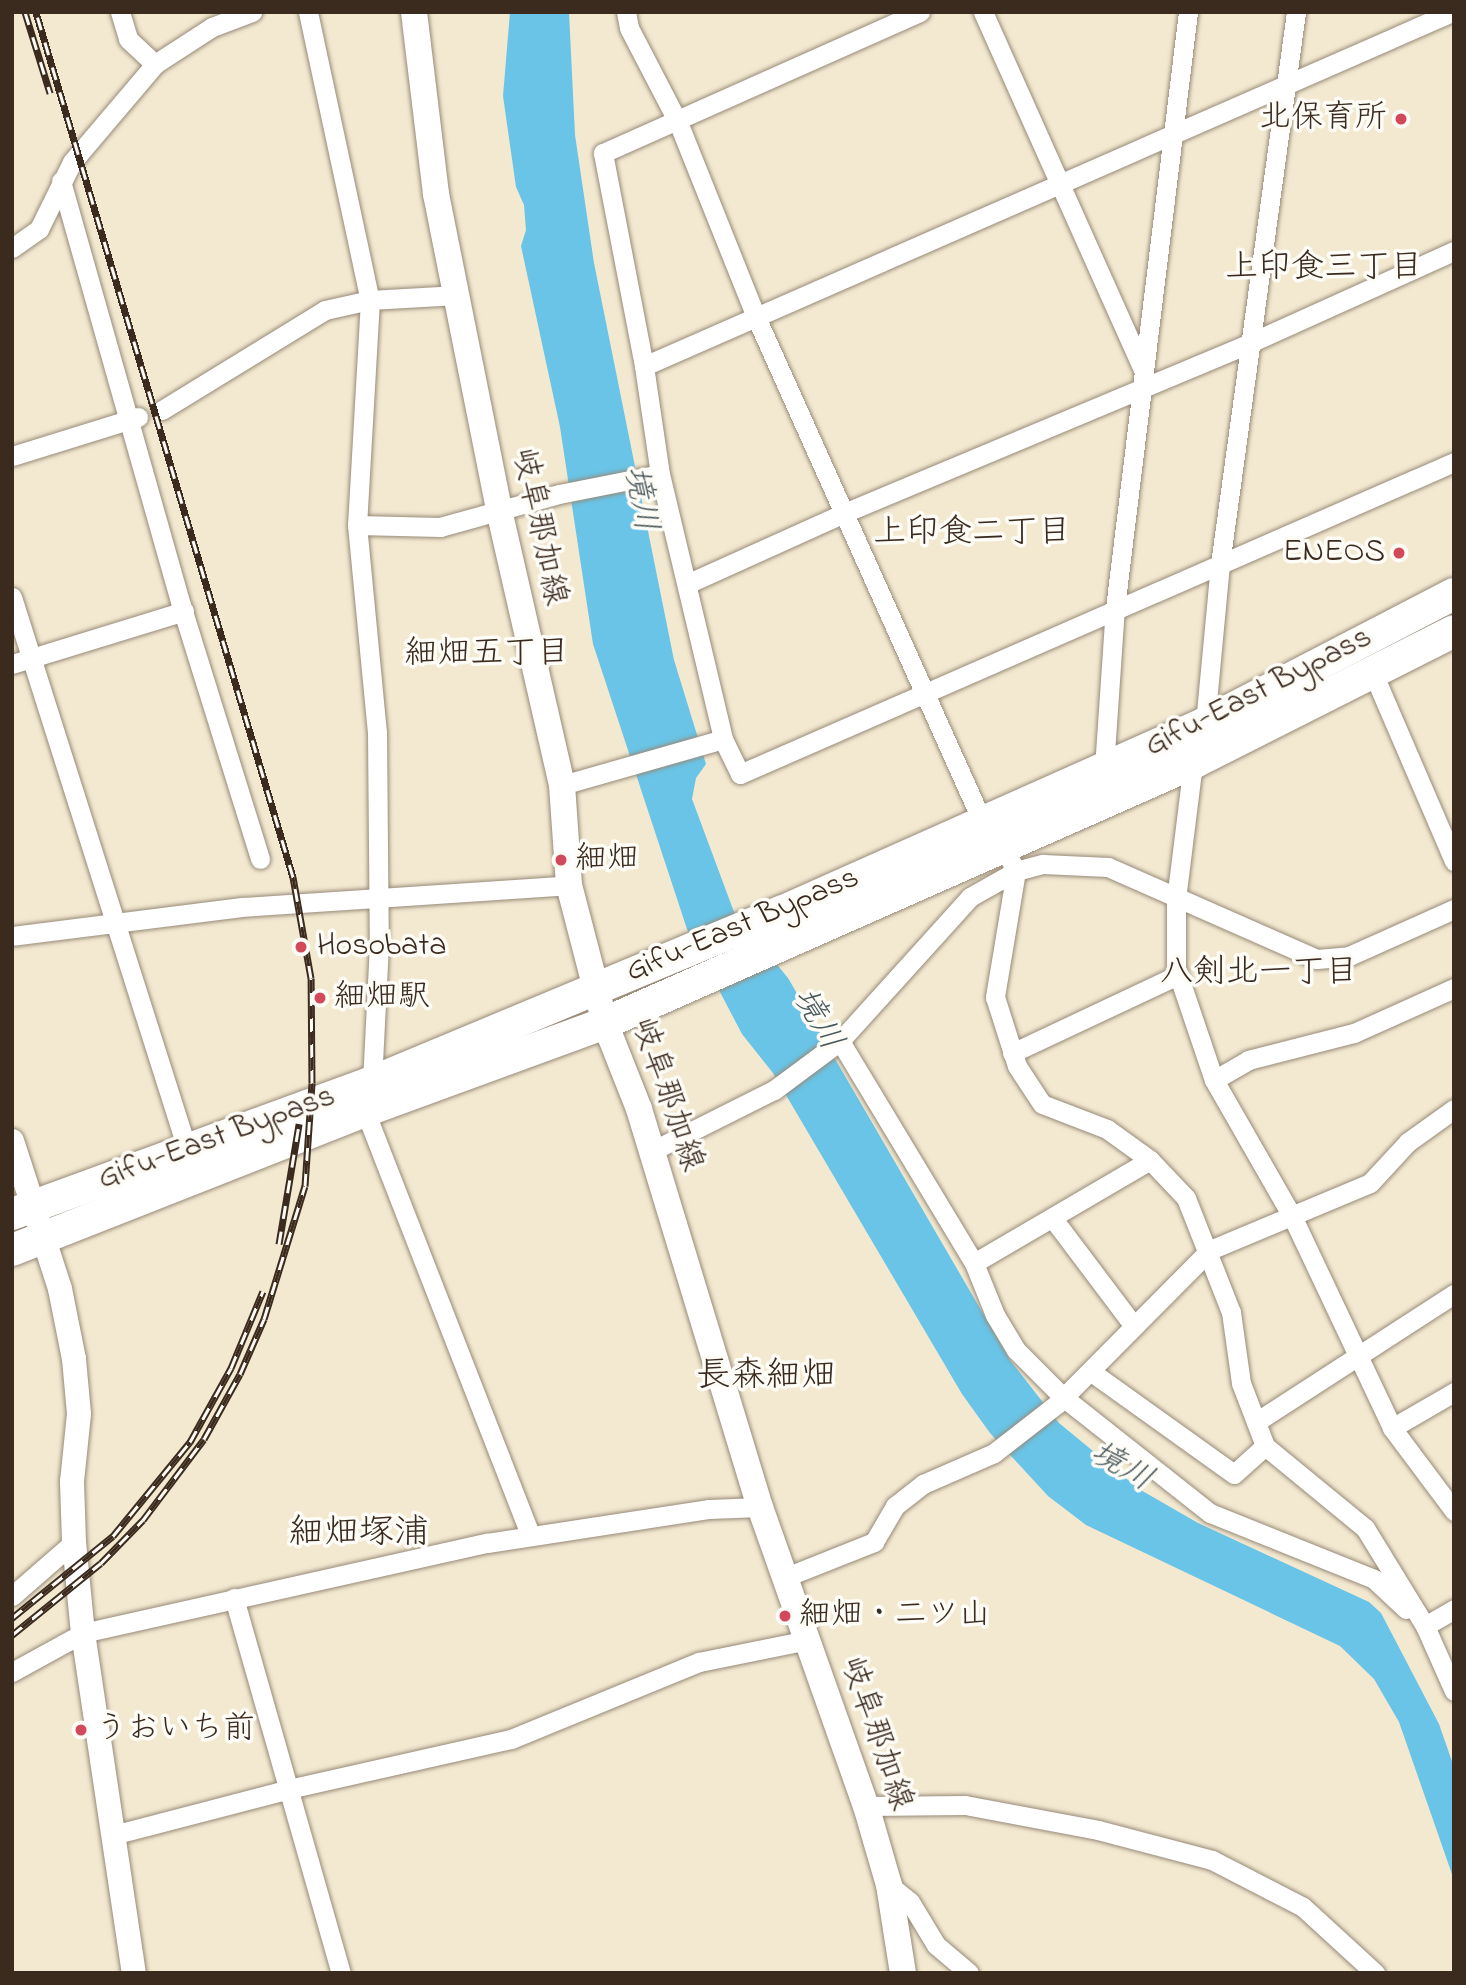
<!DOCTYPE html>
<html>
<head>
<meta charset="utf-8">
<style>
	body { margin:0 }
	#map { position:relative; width:1466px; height:1985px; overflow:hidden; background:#f3e9d1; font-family:"Indie Flower","Klee One",sans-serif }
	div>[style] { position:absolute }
	.water>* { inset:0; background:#69c4e7 }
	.roads { filter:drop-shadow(0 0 2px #978a78) drop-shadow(0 0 2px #978a78) }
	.minor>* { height:19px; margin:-9.5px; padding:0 9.5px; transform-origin:9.5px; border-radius:9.5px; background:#fff }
	.tertiary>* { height:24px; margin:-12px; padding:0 12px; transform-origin:12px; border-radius:12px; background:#fff }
	.secondary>* { height:26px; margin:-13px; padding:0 13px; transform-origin:13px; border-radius:13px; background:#fff }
	.trunk>* { height:32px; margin:-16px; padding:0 16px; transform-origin:16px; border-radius:16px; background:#fff }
	.rail>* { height:7px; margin-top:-3.5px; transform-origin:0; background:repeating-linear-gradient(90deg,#fdfcf7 0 13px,#3b2a1e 0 26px); box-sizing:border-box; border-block:2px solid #3b2a1e }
	.dots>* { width:19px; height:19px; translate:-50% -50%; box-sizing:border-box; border:4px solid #fdfcf7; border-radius:50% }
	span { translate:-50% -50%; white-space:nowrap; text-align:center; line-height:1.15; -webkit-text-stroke:7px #fdfcf7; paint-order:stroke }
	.poi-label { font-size:32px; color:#3b2a1e }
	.right { translate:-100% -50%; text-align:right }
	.left { translate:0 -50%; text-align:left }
	.street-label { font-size:32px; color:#3b2a1e }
	.neighbourhood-label { font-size:33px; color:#3b2a1e }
	.water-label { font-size:33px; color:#49585a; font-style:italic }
	.quarter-label { font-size:35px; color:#3b2a1e }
	.frame { position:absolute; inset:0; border:14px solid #3b2a1e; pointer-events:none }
</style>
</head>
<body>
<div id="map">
	<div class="water">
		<i style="clip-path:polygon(510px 12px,569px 12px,575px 135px,594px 263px,674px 660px,706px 764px,696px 778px,692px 799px,734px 912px,788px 978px,1010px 1360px,1059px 1423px,1139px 1489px,1198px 1523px,1369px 1602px,1381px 1613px,1439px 1724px,1454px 1767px,1454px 1880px,1399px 1722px,1374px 1679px,1340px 1646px,1086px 1525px,1048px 1496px,990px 1433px,962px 1394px,773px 1073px,742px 1034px,687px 929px,593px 644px,560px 427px,521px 246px,526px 230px,524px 205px,516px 187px,503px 96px)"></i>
	</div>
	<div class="roads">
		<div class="minor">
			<i style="left:120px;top:12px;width:28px;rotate:73deg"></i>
			<i style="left:128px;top:39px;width:37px;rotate:43deg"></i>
			<i style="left:308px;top:12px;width:295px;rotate:77.9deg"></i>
			<i style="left:370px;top:300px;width:225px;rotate:93.3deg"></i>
			<i style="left:357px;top:525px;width:208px;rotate:84.5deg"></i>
			<i style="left:377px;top:732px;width:212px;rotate:89.5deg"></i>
			<i style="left:379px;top:944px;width:138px;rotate:92.9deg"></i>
			<i style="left:626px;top:12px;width:16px;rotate:79deg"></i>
			<i style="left:629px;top:28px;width:106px;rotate:62.5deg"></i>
			<i style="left:678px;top:122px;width:210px;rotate:68.2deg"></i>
			<i style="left:756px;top:317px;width:552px;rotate:65.85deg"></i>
			<i style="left:983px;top:12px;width:391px;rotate:65.9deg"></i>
			<i style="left:1452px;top:12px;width:882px;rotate:156.34deg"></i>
			<i style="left:644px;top:366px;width:109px;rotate:81.6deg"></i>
			<i style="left:660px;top:474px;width:272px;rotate:76.6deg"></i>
			<i style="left:723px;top:739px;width:39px;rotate:64deg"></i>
			<i style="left:740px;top:774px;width:779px;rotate:-23.6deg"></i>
			<i style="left:61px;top:181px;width:441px;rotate:74.2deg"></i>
			<i style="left:181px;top:605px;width:266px;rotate:72.7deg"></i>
			<i style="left:12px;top:248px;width:33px;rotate:-35deg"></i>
			<i style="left:39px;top:229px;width:75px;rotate:-63.8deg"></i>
			<i style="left:72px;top:162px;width:128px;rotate:-49.7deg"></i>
			<i style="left:155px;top:64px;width:68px;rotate:-33deg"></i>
			<i style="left:212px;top:27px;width:43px;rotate:-20.6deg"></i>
			<i style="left:644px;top:366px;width:217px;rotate:-100.9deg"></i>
			<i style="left:603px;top:153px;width:347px;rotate:-24deg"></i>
			<i style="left:162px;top:410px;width:191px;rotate:-31.5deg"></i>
			<i style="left:325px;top:310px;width:46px;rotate:-12.5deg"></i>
			<i style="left:370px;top:300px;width:87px;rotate:-3.3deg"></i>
			<i style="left:12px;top:456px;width:132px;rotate:-17.2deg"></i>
			<i style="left:357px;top:525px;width:83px;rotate:1.4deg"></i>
			<i style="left:440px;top:527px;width:123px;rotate:-15.5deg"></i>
			<i style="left:559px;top:494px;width:103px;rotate:-11.2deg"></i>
			<i style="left:689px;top:583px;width:170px;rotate:-24.3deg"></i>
			<i style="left:844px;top:513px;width:440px;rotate:-22.7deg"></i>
			<i style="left:1250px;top:343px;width:224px;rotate:-24.3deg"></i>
			<i style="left:12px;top:597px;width:582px;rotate:72.41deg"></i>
			<i style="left:12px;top:664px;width:180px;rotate:-17.1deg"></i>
			<i style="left:1373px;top:673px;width:205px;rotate:66.7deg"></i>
			<i style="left:1205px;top:723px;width:160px;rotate:-84.6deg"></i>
			<i style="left:1220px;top:564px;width:557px;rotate:-82.16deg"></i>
			<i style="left:1193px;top:763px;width:138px;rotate:97.1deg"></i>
			<i style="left:1176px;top:900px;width:68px;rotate:90deg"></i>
			<i style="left:1176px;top:968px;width:118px;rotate:71.3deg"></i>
			<i style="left:1214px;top:1080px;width:157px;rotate:60.2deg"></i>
			<i style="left:1292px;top:1216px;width:234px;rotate:64.7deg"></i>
			<i style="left:1392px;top:1428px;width:104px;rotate:53.2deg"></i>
			<i style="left:1104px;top:768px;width:160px;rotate:-86.1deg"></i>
			<i style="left:1115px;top:608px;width:600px;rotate:-83.02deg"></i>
			<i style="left:562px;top:785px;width:167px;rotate:-15.9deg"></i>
			<i style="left:1004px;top:849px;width:25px;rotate:61deg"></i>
			<i style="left:1016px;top:871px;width:128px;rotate:99.5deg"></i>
			<i style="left:995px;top:997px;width:72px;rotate:72.3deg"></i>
			<i style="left:1017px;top:1066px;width:45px;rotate:56.7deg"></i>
			<i style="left:1042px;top:1104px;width:70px;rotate:21deg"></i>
			<i style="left:1107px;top:1129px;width:53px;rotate:35.8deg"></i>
			<i style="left:1150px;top:1160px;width:52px;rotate:46.5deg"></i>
			<i style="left:1186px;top:1198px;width:123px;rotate:68.5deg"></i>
			<i style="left:1231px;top:1312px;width:72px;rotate:82deg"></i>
			<i style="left:1241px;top:1383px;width:67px;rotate:69.1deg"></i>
			<i style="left:1265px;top:1446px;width:129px;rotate:39.4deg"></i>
			<i style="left:1365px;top:1528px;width:115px;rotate:58.5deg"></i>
			<i style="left:1425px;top:1626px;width:71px;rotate:66deg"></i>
			<i style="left:12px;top:936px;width:232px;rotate:-7.2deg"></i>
			<i style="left:242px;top:907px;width:328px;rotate:-3.8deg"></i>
			<i style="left:840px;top:1041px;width:259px;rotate:58.9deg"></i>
			<i style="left:974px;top:1263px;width:56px;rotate:68deg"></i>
			<i style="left:995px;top:1315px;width:41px;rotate:59deg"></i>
			<i style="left:1016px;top:1350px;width:66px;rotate:45deg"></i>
			<i style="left:1063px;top:1397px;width:187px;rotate:38.3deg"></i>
			<i style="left:1210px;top:1513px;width:177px;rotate:21.9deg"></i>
			<i style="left:1374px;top:1579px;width:44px;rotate:43.2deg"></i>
			<i style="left:1012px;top:1053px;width:183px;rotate:-25.2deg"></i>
			<i style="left:1214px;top:1080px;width:39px;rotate:-30deg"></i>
			<i style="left:1248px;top:1060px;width:109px;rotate:-14.3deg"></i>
			<i style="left:1354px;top:1033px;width:110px;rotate:-24.2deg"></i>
			<i style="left:365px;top:1111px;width:455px;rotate:68.7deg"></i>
			<i style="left:652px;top:1151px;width:136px;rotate:-26.6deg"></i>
			<i style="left:774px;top:1090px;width:82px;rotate:-36.6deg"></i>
			<i style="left:840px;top:1041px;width:194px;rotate:-47.9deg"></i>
			<i style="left:970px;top:897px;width:53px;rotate:-29.5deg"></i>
			<i style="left:1016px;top:871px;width:28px;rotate:-15deg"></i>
			<i style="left:1043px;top:864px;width:65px;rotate:2.6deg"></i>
			<i style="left:1108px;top:867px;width:228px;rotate:23.8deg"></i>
			<i style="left:1317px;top:959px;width:32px;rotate:-5deg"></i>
			<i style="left:1349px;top:956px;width:115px;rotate:-24.1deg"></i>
			<i style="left:1054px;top:1220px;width:133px;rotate:53deg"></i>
			<i style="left:974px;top:1263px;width:204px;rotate:-30.3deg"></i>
			<i style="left:1090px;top:1371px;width:177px;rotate:35.6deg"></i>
			<i style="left:1234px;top:1474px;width:42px;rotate:-42.1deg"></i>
			<i style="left:1256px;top:1422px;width:236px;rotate:-32.9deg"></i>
			<i style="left:1392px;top:1428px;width:72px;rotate:-30.1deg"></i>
			<i style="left:786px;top:1577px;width:95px;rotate:-21.7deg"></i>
			<i style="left:874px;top:1542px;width:42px;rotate:-59.7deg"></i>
			<i style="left:895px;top:1506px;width:36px;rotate:-38deg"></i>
			<i style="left:923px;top:1484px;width:77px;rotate:-23.6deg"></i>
			<i style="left:994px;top:1453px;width:80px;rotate:-37.9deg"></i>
			<i style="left:1057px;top:1404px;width:217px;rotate:-45.2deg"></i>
			<i style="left:1210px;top:1250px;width:173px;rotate:-22.7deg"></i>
			<i style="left:1370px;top:1183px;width:56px;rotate:-47.2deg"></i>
			<i style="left:1408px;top:1142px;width:57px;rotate:-35.7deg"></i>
			<i style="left:12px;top:1596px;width:82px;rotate:-41.1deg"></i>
			<i style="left:234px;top:1598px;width:390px;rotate:74.1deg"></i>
			<i style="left:1425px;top:1626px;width:34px;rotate:-30deg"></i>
			<i style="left:12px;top:1672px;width:81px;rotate:-28.8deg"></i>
			<i style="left:83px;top:1633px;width:414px;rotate:-12.6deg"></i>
			<i style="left:487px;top:1543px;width:225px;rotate:-8.7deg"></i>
			<i style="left:709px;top:1509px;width:51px;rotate:-2.2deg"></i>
			<i style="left:866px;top:1806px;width:99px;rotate:-0.6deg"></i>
			<i style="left:965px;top:1805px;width:135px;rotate:10.6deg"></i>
			<i style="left:1098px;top:1830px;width:118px;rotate:14.7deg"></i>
			<i style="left:1212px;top:1860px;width:102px;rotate:27.3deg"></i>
			<i style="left:1303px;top:1907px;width:98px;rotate:42.5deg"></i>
			<i style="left:113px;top:1835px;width:182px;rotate:-14.6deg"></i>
			<i style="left:289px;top:1789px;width:228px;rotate:-12.7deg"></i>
			<i style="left:511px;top:1739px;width:203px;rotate:-22.3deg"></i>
			<i style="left:699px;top:1662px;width:111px;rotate:-11.4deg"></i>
			<i style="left:889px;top:1885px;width:27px;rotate:39deg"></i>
			<i style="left:910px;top:1902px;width:50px;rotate:58.8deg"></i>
			<i style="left:936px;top:1945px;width:43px;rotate:40.3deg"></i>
		</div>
		<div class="tertiary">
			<i style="left:12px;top:1141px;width:156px;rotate:72deg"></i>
			<i style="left:60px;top:1289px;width:71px;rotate:78.7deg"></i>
			<i style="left:74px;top:1359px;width:55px;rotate:84.8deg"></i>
			<i style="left:79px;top:1414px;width:68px;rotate:95.9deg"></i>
			<i style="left:72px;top:1482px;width:60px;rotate:88.1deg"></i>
			<i style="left:74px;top:1542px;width:91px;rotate:84.4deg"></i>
			<i style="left:83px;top:1633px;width:344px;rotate:81.5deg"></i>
		</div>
		<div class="secondary">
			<i style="left:414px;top:12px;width:183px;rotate:83.1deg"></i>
			<i style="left:436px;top:194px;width:322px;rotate:78.7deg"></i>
			<i style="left:499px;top:510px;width:282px;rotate:77.1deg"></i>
			<i style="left:562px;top:785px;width:100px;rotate:86deg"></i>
			<i style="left:569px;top:885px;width:143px;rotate:75.4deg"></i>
			<i style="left:605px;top:1023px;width:92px;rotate:68.4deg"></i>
			<i style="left:639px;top:1109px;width:416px;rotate:73.1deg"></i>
			<i style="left:760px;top:1507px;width:317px;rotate:70.5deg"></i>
			<i style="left:866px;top:1806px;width:82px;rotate:73.8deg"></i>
			<i style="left:889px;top:1885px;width:89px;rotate:81deg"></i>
		</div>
		<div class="trunk">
			<i style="left:12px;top:1214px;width:383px;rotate:-20.1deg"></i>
			<i style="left:372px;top:1082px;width:443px;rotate:-22.6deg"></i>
			<i style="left:781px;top:912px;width:464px;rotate:-24deg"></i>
			<i style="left:1205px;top:723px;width:280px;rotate:-27.4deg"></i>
			<i style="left:12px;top:1250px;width:379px;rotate:-21.5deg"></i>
			<i style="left:365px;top:1111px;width:256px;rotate:-20.1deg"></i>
			<i style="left:605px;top:1023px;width:643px;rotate:-23.85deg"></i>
			<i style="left:1193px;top:763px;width:292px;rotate:-26.8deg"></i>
		</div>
	</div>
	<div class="rail">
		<i style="left:25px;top:12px;width:85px;rotate:72.8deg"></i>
		<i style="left:279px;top:1244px;width:122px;rotate:-80.5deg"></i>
		<i style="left:12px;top:1618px;width:130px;rotate:-39.1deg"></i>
		<i style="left:113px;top:1536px;width:122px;rotate:-50.7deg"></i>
		<i style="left:190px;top:1442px;width:85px;rotate:-61deg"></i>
		<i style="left:231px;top:1368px;width:83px;rotate:-67.4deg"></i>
		<i style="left:12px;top:1635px;width:114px;rotate:-39deg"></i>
		<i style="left:101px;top:1563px;width:60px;rotate:-45.7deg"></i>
		<i style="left:143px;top:1520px;width:101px;rotate:-53deg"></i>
		<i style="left:204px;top:1439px;width:74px;rotate:-61deg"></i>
		<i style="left:240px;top:1374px;width:60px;rotate:-66.4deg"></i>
		<i style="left:264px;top:1319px;width:139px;rotate:-72.9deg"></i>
		<i style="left:305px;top:1186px;width:103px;rotate:-86.1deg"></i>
		<i style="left:312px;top:1083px;width:105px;rotate:-90.5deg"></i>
		<i style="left:311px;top:978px;width:103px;rotate:-100.1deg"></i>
		<i style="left:293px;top:877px;width:902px;rotate:-106.55deg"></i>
	</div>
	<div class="dots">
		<i style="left:1401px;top:119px;background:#d1495b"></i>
		<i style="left:1399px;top:553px;background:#d1495b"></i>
		<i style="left:561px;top:860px;background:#d1495b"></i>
		<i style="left:301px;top:947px;background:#d1495b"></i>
		<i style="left:320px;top:998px;background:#d1495b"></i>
		<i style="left:785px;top:1616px;background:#d1495b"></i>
		<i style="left:81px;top:1730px;background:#d1495b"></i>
	</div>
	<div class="poi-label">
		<span class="right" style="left:1387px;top:119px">北保育所</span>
		<span class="right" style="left:1385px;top:553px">ENEOS</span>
		<span class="left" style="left:575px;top:860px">細畑</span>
		<span class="left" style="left:317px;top:947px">Hosobata</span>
		<span class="left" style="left:334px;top:998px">細畑駅</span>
		<span class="left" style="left:799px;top:1616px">細畑・二ツ山</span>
		<span class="left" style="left:95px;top:1730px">うおいち前</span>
	</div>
	<div class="street-label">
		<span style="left:538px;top:527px;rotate:78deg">岐阜那加線</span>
		<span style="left:1259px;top:693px;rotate:-27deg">Gifu-East Bypass</span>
		<span style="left:743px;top:926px;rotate:-23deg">Gifu-East Bypass</span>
		<span style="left:666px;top:1095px;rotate:71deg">岐阜那加線</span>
		<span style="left:217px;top:1139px;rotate:-20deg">Gifu-East Bypass</span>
		<span style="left:875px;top:1734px;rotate:71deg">岐阜那加線</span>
	</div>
	<div class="neighbourhood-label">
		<span style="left:1324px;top:269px">上印食三丁目</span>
		<span style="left:972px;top:534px">上印食二丁目</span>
		<span style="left:487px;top:655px">細畑五丁目</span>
		<span style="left:1259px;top:974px">八剣北一丁目</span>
	</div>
	<div class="water-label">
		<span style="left:639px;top:499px;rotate:80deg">境川</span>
		<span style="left:816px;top:1020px;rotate:60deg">境川</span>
		<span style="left:1121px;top:1468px;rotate:30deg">境川</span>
	</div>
	<div class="quarter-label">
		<span style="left:766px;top:1377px">長森細畑</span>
		<span style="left:359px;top:1534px">細畑塚浦</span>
	</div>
	<div class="frame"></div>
</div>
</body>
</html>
